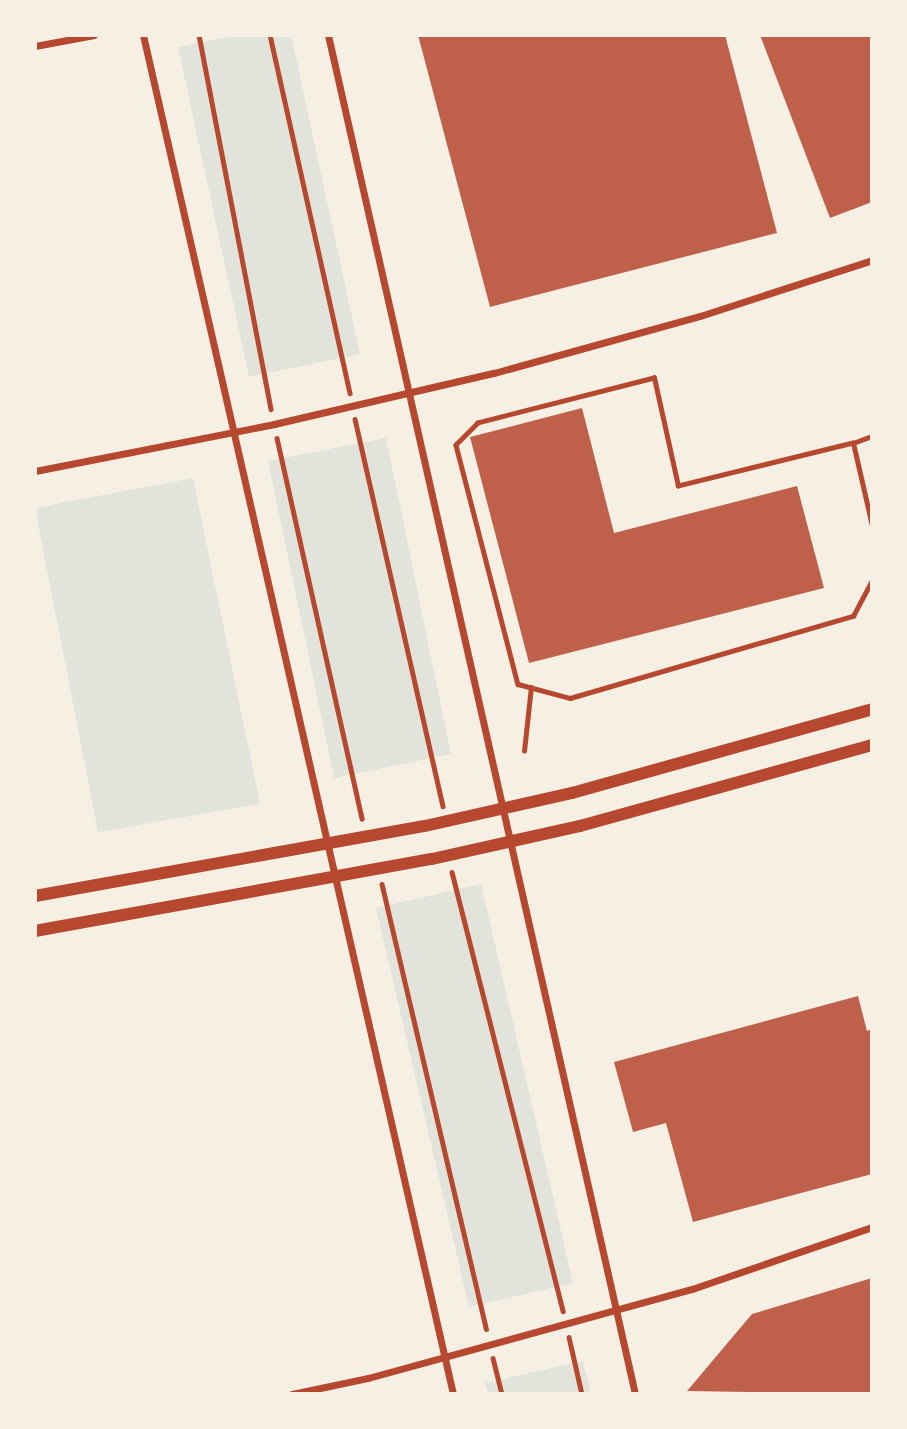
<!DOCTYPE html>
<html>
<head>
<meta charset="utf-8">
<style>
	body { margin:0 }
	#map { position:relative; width:907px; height:1429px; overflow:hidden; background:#f6efe4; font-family:Overpass,sans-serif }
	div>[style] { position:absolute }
	.green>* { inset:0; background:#e2e4dc }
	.building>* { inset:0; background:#bf614a }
	.path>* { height:4.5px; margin:-2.25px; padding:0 2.25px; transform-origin:2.25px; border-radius:2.25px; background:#b5482f }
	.minor>* { height:7px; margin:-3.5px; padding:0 3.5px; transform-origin:3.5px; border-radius:3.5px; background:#b5482f }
	.tertiary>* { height:12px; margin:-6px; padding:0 6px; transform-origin:6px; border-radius:6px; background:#b5482f }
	span { translate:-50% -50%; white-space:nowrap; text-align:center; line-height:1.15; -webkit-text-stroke:7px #f6efe4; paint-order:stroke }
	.frame { position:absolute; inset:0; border:37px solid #f6efe4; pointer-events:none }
</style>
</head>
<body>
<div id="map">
	<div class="green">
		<i style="clip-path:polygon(237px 35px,291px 35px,360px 354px,249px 377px,178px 47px)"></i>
		<i style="clip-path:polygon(386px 438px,451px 754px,334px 778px,268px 461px)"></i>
		<i style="clip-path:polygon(193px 478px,260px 804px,98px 832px,35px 508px)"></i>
		<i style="clip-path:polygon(481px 884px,573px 1283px,469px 1307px,376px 908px)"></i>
		<i style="clip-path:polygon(583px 1361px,591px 1394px,488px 1394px,485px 1383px)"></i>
	</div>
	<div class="building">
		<i style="clip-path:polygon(418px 35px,725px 35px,777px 233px,490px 307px)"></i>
		<i style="clip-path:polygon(760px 35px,872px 35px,872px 202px,830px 218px)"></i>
		<i style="clip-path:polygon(582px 408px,614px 533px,797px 486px,824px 588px,529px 663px,470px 437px)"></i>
		<i style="clip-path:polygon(858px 996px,867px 1031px,872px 1029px,872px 1174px,693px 1222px,666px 1123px,633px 1132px,614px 1062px)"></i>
		<i style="clip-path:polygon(872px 1278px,872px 1394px,687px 1391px,752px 1314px)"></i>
	</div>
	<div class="path">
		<i style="left:199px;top:35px;width:381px;rotate:79.1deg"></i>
		<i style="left:270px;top:35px;width:367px;rotate:77.4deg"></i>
		<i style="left:355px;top:419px;width:397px;rotate:77.2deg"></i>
		<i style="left:277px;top:438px;width:390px;rotate:77.4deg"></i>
		<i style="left:853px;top:443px;width:20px;rotate:-20deg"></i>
		<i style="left:872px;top:526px;width:85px;rotate:-102.9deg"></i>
		<i style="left:853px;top:443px;width:180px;rotate:166.2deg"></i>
		<i style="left:678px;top:486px;width:111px;rotate:-102.5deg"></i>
		<i style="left:654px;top:378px;width:182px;rotate:165.7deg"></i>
		<i style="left:478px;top:423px;width:31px;rotate:135deg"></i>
		<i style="left:456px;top:445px;width:247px;rotate:75.5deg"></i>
		<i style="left:518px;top:684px;width:54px;rotate:15.1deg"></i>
		<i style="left:570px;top:698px;width:295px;rotate:-16.2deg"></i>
		<i style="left:853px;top:616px;width:40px;rotate:-62deg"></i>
		<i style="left:524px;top:751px;width:64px;rotate:-83.8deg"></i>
		<i style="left:452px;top:872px;width:453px;rotate:75.8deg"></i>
		<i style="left:382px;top:884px;width:457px;rotate:76.8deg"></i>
		<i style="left:569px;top:1337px;width:58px;rotate:77.2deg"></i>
		<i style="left:493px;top:1358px;width:37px;rotate:76deg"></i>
	</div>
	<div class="minor">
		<i style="left:143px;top:35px;width:1394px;rotate:77.15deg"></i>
		<i style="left:328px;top:35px;width:1393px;rotate:77.27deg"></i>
		<i style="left:35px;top:46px;width:60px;rotate:-10.6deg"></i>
		<i style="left:35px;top:471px;width:244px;rotate:-11.1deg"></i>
		<i style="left:274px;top:424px;width:226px;rotate:-13.1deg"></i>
		<i style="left:494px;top:373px;width:214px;rotate:-15.5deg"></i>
		<i style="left:700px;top:316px;width:181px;rotate:-18deg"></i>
		<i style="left:292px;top:1394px;width:78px;rotate:-11.9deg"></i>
		<i style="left:368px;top:1378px;width:336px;rotate:-15.4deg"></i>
		<i style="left:692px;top:1289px;width:190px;rotate:-19deg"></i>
	</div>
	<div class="tertiary">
		<i style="left:35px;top:896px;width:396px;rotate:-10.2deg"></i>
		<i style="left:425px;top:826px;width:151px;rotate:-12.7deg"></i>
		<i style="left:572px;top:793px;width:312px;rotate:-15.6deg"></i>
		<i style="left:35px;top:931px;width:403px;rotate:-10.3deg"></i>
		<i style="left:432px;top:859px;width:152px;rotate:-12.6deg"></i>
		<i style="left:580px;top:826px;width:303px;rotate:-15.5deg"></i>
	</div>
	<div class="frame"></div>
</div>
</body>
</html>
